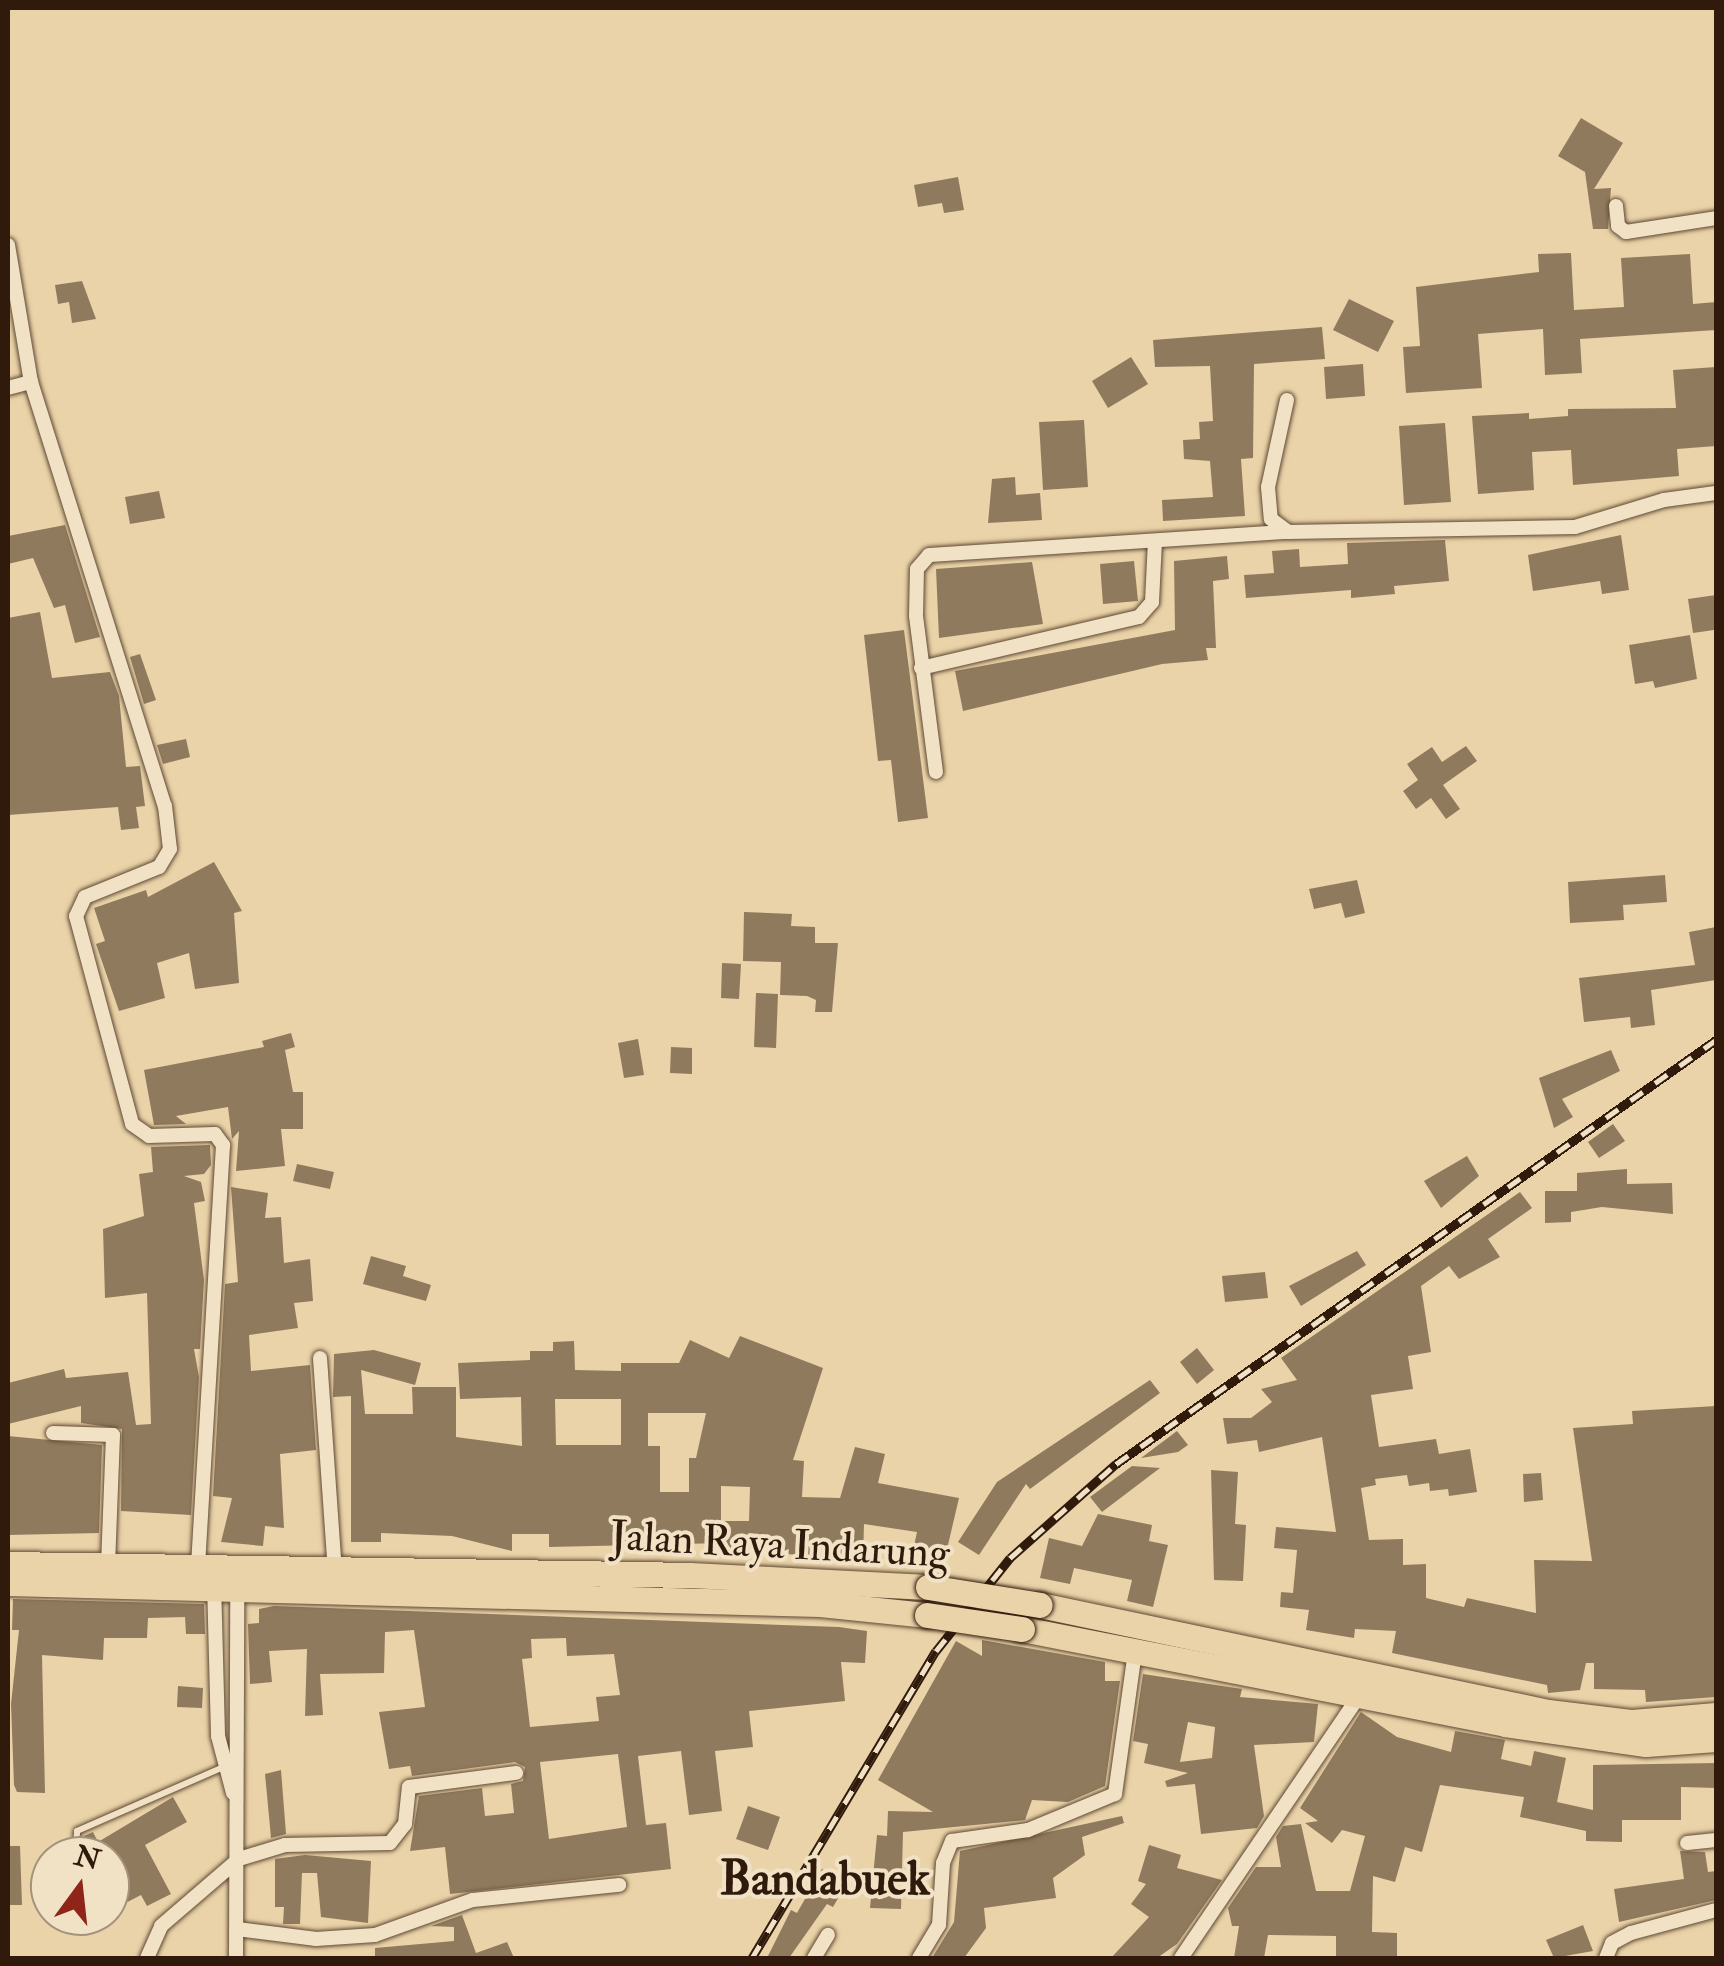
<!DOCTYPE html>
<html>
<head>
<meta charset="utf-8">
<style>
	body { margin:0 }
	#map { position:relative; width:1724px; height:1966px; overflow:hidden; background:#ead3a8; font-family:"IM FELL Double Pica",serif }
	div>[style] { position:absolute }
	.building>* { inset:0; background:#907a5d }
	.roads { filter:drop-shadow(0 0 2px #5e4833) drop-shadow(0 0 2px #5e4833) }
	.lane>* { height:6px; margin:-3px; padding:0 3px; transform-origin:3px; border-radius:3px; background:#f1e2c6 }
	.street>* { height:14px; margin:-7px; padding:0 7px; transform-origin:7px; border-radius:7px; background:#f1e2c6 }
	.highway>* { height:25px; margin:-12.5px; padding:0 12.5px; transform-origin:12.5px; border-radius:12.5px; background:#ead3a8 }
	.rail>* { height:9px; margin-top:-4.5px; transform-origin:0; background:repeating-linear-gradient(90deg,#f1e2c6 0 15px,#2f1a0c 0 30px); box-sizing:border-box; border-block:2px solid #2f1a0c }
	.bridges { filter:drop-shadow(0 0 2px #2f1a0c) drop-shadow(0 0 2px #2f1a0c) }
	.highway-bridge>* { height:25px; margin:-12.5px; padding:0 12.5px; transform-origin:12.5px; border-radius:12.5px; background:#ead3a8 }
	span { translate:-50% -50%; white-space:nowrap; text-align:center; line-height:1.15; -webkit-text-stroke:8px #f1e2c6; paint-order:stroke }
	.street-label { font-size:42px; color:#2f1a0c }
	.quarter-label { font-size:48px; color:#2f1a0c; font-weight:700 }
	.frame { position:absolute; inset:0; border:10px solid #2f1a0c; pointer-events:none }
	.north { position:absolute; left:30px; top:1836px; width:100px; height:100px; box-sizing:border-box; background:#f1e2c6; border:2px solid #a3927c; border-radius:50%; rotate:15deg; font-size:28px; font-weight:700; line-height:40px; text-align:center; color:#2f1a0c }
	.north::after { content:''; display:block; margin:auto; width:35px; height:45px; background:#8f2418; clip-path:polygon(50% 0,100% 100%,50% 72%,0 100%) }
</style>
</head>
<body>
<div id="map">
	<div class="building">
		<i style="clip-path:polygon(1581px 118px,1623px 143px,1594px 189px,1611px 188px,1608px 229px,1593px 229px,1585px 172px,1558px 156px)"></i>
		<i style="clip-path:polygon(958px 177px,964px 210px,944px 213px,942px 203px,918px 207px,914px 185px)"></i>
		<i style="clip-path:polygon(1571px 253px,1574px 310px,1624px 307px,1621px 258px,1690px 254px,1693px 304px,1716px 302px,1716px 330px,1580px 339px,1582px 373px,1545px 375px,1543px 329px,1478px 334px,1482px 388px,1406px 393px,1403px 347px,1420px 346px,1416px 287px,1539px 272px,1538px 254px)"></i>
		<i style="clip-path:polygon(82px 281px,96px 319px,72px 323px,69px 302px,58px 304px,55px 285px)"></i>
		<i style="clip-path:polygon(1349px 299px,1394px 321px,1378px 352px,1333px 330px)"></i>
		<i style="clip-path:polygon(1322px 327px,1325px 359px,1254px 364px,1253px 458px,1241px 459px,1245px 516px,1163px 521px,1162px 500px,1213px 497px,1210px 461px,1184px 459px,1183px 440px,1200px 439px,1199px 422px,1213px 421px,1210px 366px,1155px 367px,1153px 340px)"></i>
		<i style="clip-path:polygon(1131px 357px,1148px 384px,1108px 408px,1092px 381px)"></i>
		<i style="clip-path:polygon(1363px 364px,1365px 396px,1326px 399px,1324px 367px)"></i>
		<i style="clip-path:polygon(1716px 367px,1716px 446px,1677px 449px,1679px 476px,1573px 485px,1571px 450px,1532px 452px,1534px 490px,1478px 494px,1472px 416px,1529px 413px,1529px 419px,1568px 416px,1568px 409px,1676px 408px,1673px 370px)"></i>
		<i style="clip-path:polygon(1084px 420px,1088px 487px,1043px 490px,1039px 422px)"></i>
		<i style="clip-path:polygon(1445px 423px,1451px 502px,1404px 505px,1399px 426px)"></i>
		<i style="clip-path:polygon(1015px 477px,1016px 495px,1040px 493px,1042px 520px,988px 523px,992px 479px)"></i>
		<i style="clip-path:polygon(159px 491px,165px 518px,130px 524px,125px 497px)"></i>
		<i style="clip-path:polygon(65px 525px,100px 637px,75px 643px,65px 605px,54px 608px,33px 558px,8px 564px,8px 536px)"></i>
		<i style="clip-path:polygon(1621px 535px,1629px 590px,1602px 594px,1600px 581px,1533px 591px,1528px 555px)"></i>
		<i style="clip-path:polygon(1445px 540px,1449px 581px,1394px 586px,1395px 594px,1351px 598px,1351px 590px,1246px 598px,1244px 575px,1274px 573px,1272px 551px,1299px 549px,1300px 567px,1348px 564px,1347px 543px)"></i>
		<i style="clip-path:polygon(1227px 556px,1229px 579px,1213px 581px,1216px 648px,1206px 648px,1208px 660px,1162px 664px,963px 711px,955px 671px,1175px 630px,1174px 561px)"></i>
		<i style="clip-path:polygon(1134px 561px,1138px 601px,1103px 604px,1100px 564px)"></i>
		<i style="clip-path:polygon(1032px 562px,1043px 624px,939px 638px,936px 569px)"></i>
		<i style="clip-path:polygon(1716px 595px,1714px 630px,1693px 633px,1688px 599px)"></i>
		<i style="clip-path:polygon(40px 612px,52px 678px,110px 672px,119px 696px,126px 767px,140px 766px,145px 806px,136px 807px,139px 828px,121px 830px,118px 807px,8px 815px,8px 618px)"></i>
		<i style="clip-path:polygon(904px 630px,928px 818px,898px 822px,891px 760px,878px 761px,864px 635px)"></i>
		<i style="clip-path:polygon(1690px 635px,1697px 679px,1655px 688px,1653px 681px,1635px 684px,1629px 645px)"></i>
		<i style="clip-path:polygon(140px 654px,156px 700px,144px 704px,130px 657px)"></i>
		<i style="clip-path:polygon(186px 739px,190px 757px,163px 764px,157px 745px)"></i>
		<i style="clip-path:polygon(1466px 746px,1477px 761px,1443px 785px,1460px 809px,1446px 819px,1431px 798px,1416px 809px,1403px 791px,1418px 780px,1407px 764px,1432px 747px,1442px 762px)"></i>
		<i style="clip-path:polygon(214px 862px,242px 911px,234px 913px,239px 983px,195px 989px,189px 953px,157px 963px,165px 998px,119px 1011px,96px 944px,105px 941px,94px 908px,146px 890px,148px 897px)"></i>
		<i style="clip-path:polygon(1665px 875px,1667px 902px,1623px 905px,1624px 920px,1570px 923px,1568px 882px)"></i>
		<i style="clip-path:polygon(1357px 880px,1365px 913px,1345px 918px,1341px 903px,1314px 909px,1309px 889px)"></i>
		<i style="clip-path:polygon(744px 912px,792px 914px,791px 926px,815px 927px,815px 943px,838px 943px,832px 1012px,815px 1012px,816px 1000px,807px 996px,780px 995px,781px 962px,743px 961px)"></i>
		<i style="clip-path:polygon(1716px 927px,1716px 980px,1651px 990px,1655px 1025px,1631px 1028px,1630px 1017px,1584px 1022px,1579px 978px,1695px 965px,1689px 932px)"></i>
		<i style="clip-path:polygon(722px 963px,741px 964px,739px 999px,721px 998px)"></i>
		<i style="clip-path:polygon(756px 993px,778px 994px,776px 1048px,754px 1047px)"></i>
		<i style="clip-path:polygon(291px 1033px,295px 1047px,285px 1050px,293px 1092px,303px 1092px,303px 1129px,281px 1129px,285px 1166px,236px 1171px,239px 1131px,232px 1139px,228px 1107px,176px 1116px,186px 1124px,154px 1125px,144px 1070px,264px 1047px,262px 1041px)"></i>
		<i style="clip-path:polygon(638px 1039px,644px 1075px,624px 1078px,618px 1043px)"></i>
		<i style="clip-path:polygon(671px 1047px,692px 1048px,692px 1074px,670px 1073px)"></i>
		<i style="clip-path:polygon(1611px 1050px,1620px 1071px,1562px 1099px,1573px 1117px,1554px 1128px,1539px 1078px)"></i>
		<i style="clip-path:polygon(1613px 1124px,1625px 1141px,1599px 1158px,1588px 1142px)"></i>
		<i style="clip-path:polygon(210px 1145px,211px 1165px,204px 1174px,184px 1176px,201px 1182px,205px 1201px,194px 1203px,204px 1280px,200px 1349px,194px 1349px,199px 1377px,191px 1515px,121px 1511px,122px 1429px,81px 1423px,81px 1406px,8px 1424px,8px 1383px,64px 1369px,66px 1378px,128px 1372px,136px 1425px,151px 1424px,147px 1293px,105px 1298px,103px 1229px,144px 1216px,139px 1174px,153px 1172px,151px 1147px)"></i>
		<i style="clip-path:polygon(1467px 1156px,1479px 1176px,1441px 1208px,1424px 1181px)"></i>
		<i style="clip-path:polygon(297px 1164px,334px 1172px,330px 1189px,293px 1181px)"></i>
		<i style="clip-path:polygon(1627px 1169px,1627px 1184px,1672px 1183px,1673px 1214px,1602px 1207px,1571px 1212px,1571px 1222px,1545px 1223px,1545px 1191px,1577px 1191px,1577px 1173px)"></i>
		<i style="clip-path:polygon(231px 1187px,268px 1193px,265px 1218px,281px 1217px,284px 1263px,310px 1259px,313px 1301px,294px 1303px,298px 1328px,249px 1335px,251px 1371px,310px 1365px,316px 1450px,280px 1454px,284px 1528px,265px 1526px,263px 1546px,221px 1542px,232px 1498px,213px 1496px,225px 1284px,238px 1282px)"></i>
		<i style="clip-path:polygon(1520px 1192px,1532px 1208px,1488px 1239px,1500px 1257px,1459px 1279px,1449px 1266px,1421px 1286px,1431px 1352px,1408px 1356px,1413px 1389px,1371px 1395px,1379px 1447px,1436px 1439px,1439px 1454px,1470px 1449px,1477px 1492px,1449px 1496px,1448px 1489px,1430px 1491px,1429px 1483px,1409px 1486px,1407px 1475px,1375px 1479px,1376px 1485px,1361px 1488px,1369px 1540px,1403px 1539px,1403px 1565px,1426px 1564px,1426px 1598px,1464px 1607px,1467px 1598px,1536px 1613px,1534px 1560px,1592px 1561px,1573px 1428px,1633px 1424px,1632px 1411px,1716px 1406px,1716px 1697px,1646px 1702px,1645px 1690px,1594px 1689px,1594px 1663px,1586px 1663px,1580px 1690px,1548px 1693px,1547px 1685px,1392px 1653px,1396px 1631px,1355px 1629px,1354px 1638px,1306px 1630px,1309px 1610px,1280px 1607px,1281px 1592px,1293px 1593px,1297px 1550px,1274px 1548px,1276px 1527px,1336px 1532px,1322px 1437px,1259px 1452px,1257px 1440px,1227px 1444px,1223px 1418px,1251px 1418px,1272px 1402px,1261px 1389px,1297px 1380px,1281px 1358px)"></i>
		<i style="clip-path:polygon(1357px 1251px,1366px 1265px,1301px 1306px,1289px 1286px)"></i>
		<i style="clip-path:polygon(371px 1256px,406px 1266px,403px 1276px,431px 1285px,426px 1301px,363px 1284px)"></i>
		<i style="clip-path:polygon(1265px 1272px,1268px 1298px,1225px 1302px,1222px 1276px)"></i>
		<i style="clip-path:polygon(evenodd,740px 1336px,823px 1368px,793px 1460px,804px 1461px,802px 1497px,840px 1498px,855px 1447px,885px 1454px,878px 1483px,959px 1498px,944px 1562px,912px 1555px,917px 1532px,864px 1524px,863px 1559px,724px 1550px,724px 1543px,549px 1547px,549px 1534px,512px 1534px,512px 1551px,452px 1536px,381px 1533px,381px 1542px,351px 1542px,351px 1396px,333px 1397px,334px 1354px,374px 1350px,421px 1363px,415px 1385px,361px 1370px,365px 1414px,413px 1414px,412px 1387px,456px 1387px,456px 1437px,522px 1446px,521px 1397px,460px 1399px,458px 1363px,530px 1360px,530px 1351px,553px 1351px,553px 1342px,574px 1341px,575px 1370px,621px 1371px,621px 1363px,679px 1363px,690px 1340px,729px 1358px,740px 1336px,555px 1399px,621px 1399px,621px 1445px,556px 1445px,555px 1399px,740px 1336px,648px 1413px,706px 1413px,696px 1458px,689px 1458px,689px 1492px,660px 1492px,660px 1446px,648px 1446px,648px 1413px,740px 1336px,721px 1486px,750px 1487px,749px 1521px,721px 1521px,721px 1486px)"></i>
		<i style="clip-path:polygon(1197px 1348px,1214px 1370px,1197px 1384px,1180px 1362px)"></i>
		<i style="clip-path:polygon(1150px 1380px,1160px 1393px,1030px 1489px,1026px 1484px,979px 1555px,958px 1542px,997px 1482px)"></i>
		<i style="clip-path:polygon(1177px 1431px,1188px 1445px,1178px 1452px,1141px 1458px)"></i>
		<i style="clip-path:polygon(8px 1436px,102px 1445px,99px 1533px,8px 1535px)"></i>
		<i style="clip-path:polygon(1132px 1466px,1160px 1468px,1102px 1512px,1090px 1497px)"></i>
		<i style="clip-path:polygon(1211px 1470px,1238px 1472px,1235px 1524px,1246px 1525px,1243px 1581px,1214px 1580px)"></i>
		<i style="clip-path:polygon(1541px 1473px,1543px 1500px,1524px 1502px,1523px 1474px)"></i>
		<i style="clip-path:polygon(1098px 1514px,1152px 1525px,1149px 1541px,1168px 1545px,1153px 1607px,1127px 1601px,1132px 1580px,1074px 1568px,1070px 1584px,1040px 1578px,1049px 1538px,1082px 1546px)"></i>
		<i style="clip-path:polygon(13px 1599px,204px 1604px,205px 1634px,186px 1634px,185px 1617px,148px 1618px,147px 1638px,104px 1638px,103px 1660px,42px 1655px,45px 1793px,17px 1792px,14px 1785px,11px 1704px,19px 1630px,12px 1630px)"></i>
		<i style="clip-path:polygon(evenodd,274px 1606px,839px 1627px,867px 1631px,865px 1663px,841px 1662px,845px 1701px,749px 1711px,753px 1747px,715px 1751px,722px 1811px,689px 1815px,681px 1751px,638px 1756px,646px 1825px,666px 1823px,671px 1869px,450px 1894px,445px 1847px,410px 1851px,419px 1796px,482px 1788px,485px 1816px,514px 1813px,511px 1784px,523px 1781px,525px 1767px,515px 1762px,412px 1776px,410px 1766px,389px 1769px,379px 1712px,425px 1707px,414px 1630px,385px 1632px,384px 1673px,320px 1674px,323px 1715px,305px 1716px,307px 1649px,269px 1651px,272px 1682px,250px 1684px,248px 1624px,259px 1623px,259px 1609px,274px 1606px,566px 1638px,567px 1656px,614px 1654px,620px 1695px,596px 1697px,599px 1721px,530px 1727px,522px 1659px,532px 1658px,531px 1639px,566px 1638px,274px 1606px,618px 1754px,627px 1827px,549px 1839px,540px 1762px,618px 1754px)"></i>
		<i style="clip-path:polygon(982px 1640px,1105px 1662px,1105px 1681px,1120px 1681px,1105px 1786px,1068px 1802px,1032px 1800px,1025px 1820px,903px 1832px,901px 1909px,870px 1908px,877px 1835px,887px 1836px,888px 1811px,933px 1812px,878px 1780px,956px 1641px,982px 1656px)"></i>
		<i style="clip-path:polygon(evenodd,1143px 1674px,1242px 1689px,1240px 1697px,1318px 1704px,1314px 1742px,1254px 1745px,1264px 1816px,1257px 1828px,1201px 1834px,1195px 1784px,1167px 1787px,1165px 1781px,1188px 1773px,1144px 1763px,1148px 1744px,1133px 1741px,1143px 1674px,1188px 1722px,1215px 1727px,1212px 1758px,1180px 1762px,1188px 1722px)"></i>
		<i style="clip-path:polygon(178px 1686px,203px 1688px,202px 1708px,177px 1707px)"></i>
		<i style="clip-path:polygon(1361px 1712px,1397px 1737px,1451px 1752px,1455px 1731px,1505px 1740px,1501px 1759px,1531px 1766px,1534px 1751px,1566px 1758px,1557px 1802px,1593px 1810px,1593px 1765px,1716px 1763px,1716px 1788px,1681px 1787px,1681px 1820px,1622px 1820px,1622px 1842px,1586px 1841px,1586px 1831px,1520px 1817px,1524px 1797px,1440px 1785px,1422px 1852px,1405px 1847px,1395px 1882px,1373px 1876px,1372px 1932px,1397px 1933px,1397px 1958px,1336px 1958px,1336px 1936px,1268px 1935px,1264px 1958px,1234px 1958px,1239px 1926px,1232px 1926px,1228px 1908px,1256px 1867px,1281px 1867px,1276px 1837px,1283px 1826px,1301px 1824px,1316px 1891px,1350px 1891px,1365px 1836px,1342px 1830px,1332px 1843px,1305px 1823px,1318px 1821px,1300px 1808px)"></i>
		<i style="clip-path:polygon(281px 1770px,286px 1834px,271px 1838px,265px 1774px)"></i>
		<i style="clip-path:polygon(173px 1797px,187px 1822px,145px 1845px,171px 1894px,147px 1906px,141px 1895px,110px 1911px,110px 1856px,82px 1856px,84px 1836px,93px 1832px,98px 1842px)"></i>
		<i style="clip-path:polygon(748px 1806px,780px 1817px,768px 1850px,736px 1839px)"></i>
		<i style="clip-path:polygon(1122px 1816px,1124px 1823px,1082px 1837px,1085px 1855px,1053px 1878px,1056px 1898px,984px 1908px,986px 1928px,964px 1958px,932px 1958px,954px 1922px,960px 1851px)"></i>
		<i style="clip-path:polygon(1149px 1845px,1181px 1855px,1177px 1868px,1222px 1880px,1177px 1944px,1157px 1958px,1111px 1958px,1149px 1917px,1131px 1904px,1146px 1884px,1138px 1881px)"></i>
		<i style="clip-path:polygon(8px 1846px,20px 1846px,22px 1905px,8px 1905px)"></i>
		<i style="clip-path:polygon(1680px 1851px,1705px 1852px,1708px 1872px,1716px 1871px,1716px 1900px,1619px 1922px,1614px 1889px,1684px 1879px)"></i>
		<i style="clip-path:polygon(305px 1855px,371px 1861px,368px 1923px,321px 1917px,317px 1873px,302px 1873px,300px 1924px,283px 1924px,284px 1907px,275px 1907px,275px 1859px)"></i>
		<i style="clip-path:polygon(822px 1869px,847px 1883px,833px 1907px,827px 1904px,789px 1958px,767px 1958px,791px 1910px,797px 1913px)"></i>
		<i style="clip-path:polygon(462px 1915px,476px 1953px,507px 1942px,514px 1958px,375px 1958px,375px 1948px,454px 1941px,454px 1927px,431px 1926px)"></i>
		<i style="clip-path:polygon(1583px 1925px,1593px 1951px,1554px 1958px,1546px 1940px)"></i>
	</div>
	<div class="roads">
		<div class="lane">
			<i style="left:75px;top:1856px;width:25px;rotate:-85deg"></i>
			<i style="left:77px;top:1831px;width:163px;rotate:-23.6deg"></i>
		</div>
		<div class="street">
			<i style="left:1616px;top:206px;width:20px;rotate:84deg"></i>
			<i style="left:1618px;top:226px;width:10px;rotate:37deg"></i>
			<i style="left:1626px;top:232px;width:91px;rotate:-8.8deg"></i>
			<i style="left:8px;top:245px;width:139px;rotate:80.5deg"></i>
			<i style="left:31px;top:382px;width:445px;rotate:72.5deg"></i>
			<i style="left:165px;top:806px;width:43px;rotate:83.4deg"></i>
			<i style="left:170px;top:849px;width:21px;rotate:121deg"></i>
			<i style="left:159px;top:867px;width:80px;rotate:157.9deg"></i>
			<i style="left:85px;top:897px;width:21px;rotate:115deg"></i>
			<i style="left:76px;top:916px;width:215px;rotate:74.9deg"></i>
			<i style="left:132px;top:1124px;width:21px;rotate:35deg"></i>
			<i style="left:149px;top:1136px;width:66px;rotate:-1.7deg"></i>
			<i style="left:215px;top:1134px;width:14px;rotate:54deg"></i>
			<i style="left:223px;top:1145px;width:425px;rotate:93.4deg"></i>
			<i style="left:8px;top:388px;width:24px;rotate:-15deg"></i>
			<i style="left:1287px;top:400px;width:89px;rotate:102.3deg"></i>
			<i style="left:1268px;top:487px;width:32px;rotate:85deg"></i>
			<i style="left:1271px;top:519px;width:21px;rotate:37deg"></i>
			<i style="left:1288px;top:532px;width:287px;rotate:-1deg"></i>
			<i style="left:1575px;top:527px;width:93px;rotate:-16.9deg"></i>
			<i style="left:1664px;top:500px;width:52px;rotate:-7.7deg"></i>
			<i style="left:921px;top:668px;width:224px;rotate:-13.2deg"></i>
			<i style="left:1139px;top:617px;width:20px;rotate:-49deg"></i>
			<i style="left:1152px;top:602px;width:61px;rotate:-87.2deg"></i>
			<i style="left:936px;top:772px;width:157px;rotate:-97.3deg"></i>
			<i style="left:916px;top:616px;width:47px;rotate:-88.8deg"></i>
			<i style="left:917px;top:569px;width:18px;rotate:-49deg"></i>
			<i style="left:929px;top:555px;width:360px;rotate:-3.7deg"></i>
			<i style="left:320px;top:1358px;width:213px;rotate:86deg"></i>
			<i style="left:53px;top:1433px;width:60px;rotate:1.9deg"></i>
			<i style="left:113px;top:1435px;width:132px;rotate:92.2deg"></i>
			<i style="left:214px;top:1582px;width:154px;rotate:88.5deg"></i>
			<i style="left:218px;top:1736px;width:59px;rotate:75.3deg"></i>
			<i style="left:1687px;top:1843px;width:29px;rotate:-6deg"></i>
			<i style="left:237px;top:1929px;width:80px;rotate:7.2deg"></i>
			<i style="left:316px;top:1939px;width:59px;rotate:-3.9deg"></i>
			<i style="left:375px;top:1935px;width:104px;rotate:-19.7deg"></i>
			<i style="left:473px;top:1900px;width:147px;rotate:-5.9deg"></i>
			<i style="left:147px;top:1958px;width:35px;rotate:-66deg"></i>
			<i style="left:161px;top:1926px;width:103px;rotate:-40.7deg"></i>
			<i style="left:239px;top:1859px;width:48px;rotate:-16.9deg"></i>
			<i style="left:285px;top:1845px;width:105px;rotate:-1.1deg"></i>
			<i style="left:390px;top:1843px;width:24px;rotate:-52deg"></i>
			<i style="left:405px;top:1824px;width:37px;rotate:-84deg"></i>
			<i style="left:409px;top:1787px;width:108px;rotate:-7.5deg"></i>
			<i style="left:236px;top:1958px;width:373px;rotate:-89.8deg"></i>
			<i style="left:814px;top:1958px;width:27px;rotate:-59deg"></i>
			<i style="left:919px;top:1958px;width:39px;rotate:-59deg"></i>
			<i style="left:939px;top:1925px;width:62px;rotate:-86.3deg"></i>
			<i style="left:943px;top:1863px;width:24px;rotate:-68deg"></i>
			<i style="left:952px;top:1841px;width:77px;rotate:-8.2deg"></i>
			<i style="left:1028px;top:1830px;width:94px;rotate:-22.5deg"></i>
			<i style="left:1115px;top:1794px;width:143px;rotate:-82deg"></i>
			<i style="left:1181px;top:1958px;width:317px;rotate:-55.8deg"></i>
			<i style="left:1606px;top:1958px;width:16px;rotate:-68deg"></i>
			<i style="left:1612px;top:1943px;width:21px;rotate:-28deg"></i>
			<i style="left:1631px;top:1933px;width:88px;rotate:-15.1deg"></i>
		</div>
		<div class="highway">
			<i style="left:8px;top:1564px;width:682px;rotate:0.92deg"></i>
			<i style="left:690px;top:1575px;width:238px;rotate:2.9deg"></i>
			<i style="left:8px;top:1583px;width:812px;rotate:1.48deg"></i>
			<i style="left:820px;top:1604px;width:108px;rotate:5.9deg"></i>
			<i style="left:1040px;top:1605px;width:519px;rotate:11.89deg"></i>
			<i style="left:1548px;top:1712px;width:85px;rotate:6.8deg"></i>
			<i style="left:1632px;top:1722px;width:84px;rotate:-4.8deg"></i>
			<i style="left:1022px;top:1629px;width:492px;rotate:11.1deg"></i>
			<i style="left:1505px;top:1724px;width:142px;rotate:8.1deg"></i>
			<i style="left:1646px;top:1744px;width:70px;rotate:-4.1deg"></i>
		</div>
	</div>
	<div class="rail">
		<i style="left:752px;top:1958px;width:358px;rotate:-59.1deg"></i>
		<i style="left:936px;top:1651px;width:119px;rotate:-51.5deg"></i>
		<i style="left:1010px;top:1558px;width:142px;rotate:-41.6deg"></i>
		<i style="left:1116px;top:1464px;width:735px;rotate:-35.25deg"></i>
	</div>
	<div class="bridges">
		<div class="highway-bridge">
			<i style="left:928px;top:1587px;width:113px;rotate:9.1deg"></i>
			<i style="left:927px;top:1615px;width:96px;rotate:8.4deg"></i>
		</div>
	</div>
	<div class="street-label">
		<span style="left:780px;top:1545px;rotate:3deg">Jalan Raya Indarung</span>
	</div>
	<div class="quarter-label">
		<span style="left:825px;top:1880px">Bandabuek</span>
	</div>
	<div class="frame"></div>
	<div class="north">N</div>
</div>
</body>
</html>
